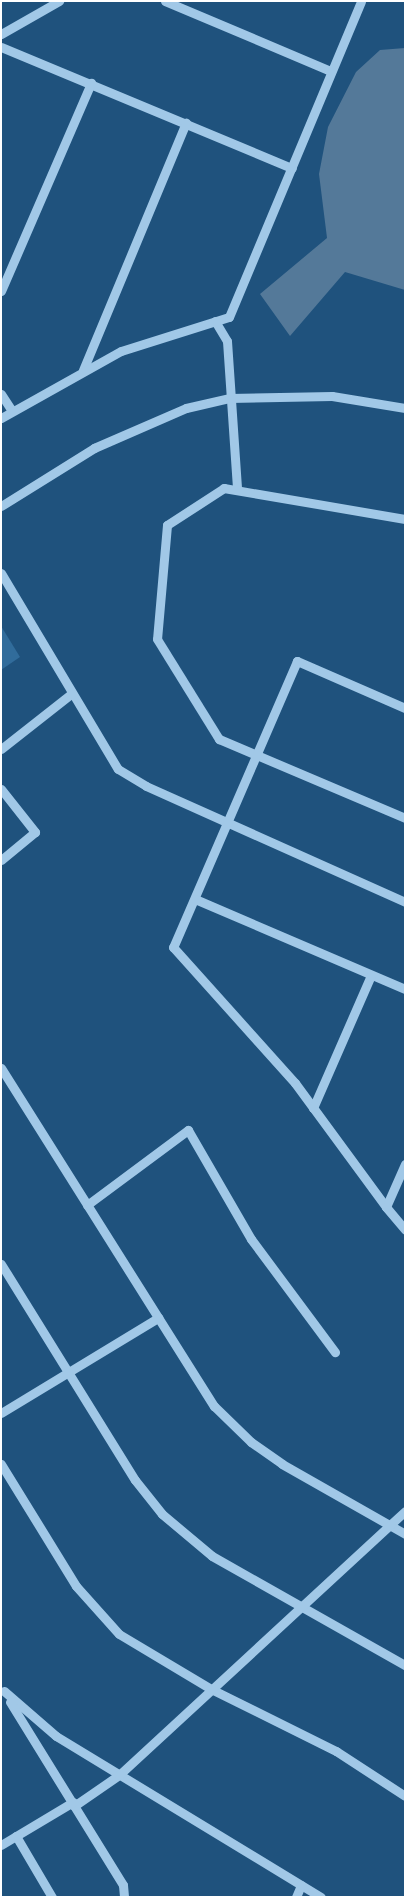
<!DOCTYPE html>
<html>
<head>
<meta charset="utf-8">
<style>
	body { margin:0 }
	#map { position:relative; width:406px; height:1898px; overflow:hidden; background:#1f527d; font-family:"PT Sans",sans-serif }
	div>[style] { position:absolute }
	.green>* { inset:0; background:#316c9b }
	.water>* { inset:0; background:#547999 }
	.minor>* { height:9px; margin:-4.5px; padding:0 4.5px; transform-origin:4.5px; border-radius:4.5px; background:#a1c8e7 }
	span { translate:-50% -50%; white-space:nowrap; text-align:center; line-height:1.15; -webkit-text-stroke:4px #1f527d; paint-order:stroke }
	.frame { position:absolute; inset:0; border:2px solid #fff; pointer-events:none }
</style>
</head>
<body>
<div id="map">
	<div class="green">
		<i style="clip-path:polygon(1px 626px,20px 657px,1px 670px)"></i>
	</div>
	<div class="water">
		<i style="clip-path:polygon(405px 48px,405px 290px,345px 272px,290px 336px,260px 294px,327px 238px,319px 174px,328px 127px,356px 72px,380px 50px)"></i>
	</div>
	<div class="minor">
		<i style="left:165px;top:1px;width:180px;rotate:22.9deg"></i>
		<i style="left:1px;top:34px;width:67px;rotate:-29.6deg"></i>
		<i style="left:1px;top:47px;width:315px;rotate:22.6deg"></i>
		<i style="left:1px;top:291px;width:227px;rotate:-66.6deg"></i>
		<i style="left:215px;top:321px;width:23px;rotate:59deg"></i>
		<i style="left:227px;top:341px;width:146px;rotate:86.1deg"></i>
		<i style="left:83px;top:370px;width:268px;rotate:-67.4deg"></i>
		<i style="left:1px;top:394px;width:20px;rotate:57deg"></i>
		<i style="left:1px;top:418px;width:137px;rotate:-29.2deg"></i>
		<i style="left:121px;top:351px;width:113px;rotate:-17.5deg"></i>
		<i style="left:229px;top:317px;width:342px;rotate:-67.3deg"></i>
		<i style="left:1px;top:506px;width:110px;rotate:-31.9deg"></i>
		<i style="left:94px;top:448px;width:100px;rotate:-23.5deg"></i>
		<i style="left:186px;top:408px;width:44px;rotate:-13.1deg"></i>
		<i style="left:229px;top:398px;width:103px;rotate:-1.1deg"></i>
		<i style="left:332px;top:396px;width:74px;rotate:9.3deg"></i>
		<i style="left:405px;top:519px;width:184px;rotate:-170.3deg"></i>
		<i style="left:224px;top:488px;width:68px;rotate:147deg"></i>
		<i style="left:167px;top:525px;width:114px;rotate:95deg"></i>
		<i style="left:157px;top:639px;width:118px;rotate:58.2deg"></i>
		<i style="left:219px;top:739px;width:202px;rotate:23deg"></i>
		<i style="left:1px;top:573px;width:228px;rotate:59.2deg"></i>
		<i style="left:118px;top:769px;width:33px;rotate:31deg"></i>
		<i style="left:146px;top:786px;width:284px;rotate:24.1deg"></i>
		<i style="left:405px;top:708px;width:118px;rotate:-156.5deg"></i>
		<i style="left:297px;top:661px;width:312px;rotate:113.4deg"></i>
		<i style="left:173px;top:947px;width:183px;rotate:48.1deg"></i>
		<i style="left:295px;top:1083px;width:154px;rotate:53.7deg"></i>
		<i style="left:386px;top:1207px;width:47px;rotate:-66.2deg"></i>
		<i style="left:1px;top:749px;width:89px;rotate:-38.2deg"></i>
		<i style="left:1px;top:789px;width:55px;rotate:51.7deg"></i>
		<i style="left:35px;top:832px;width:44px;rotate:140.5deg"></i>
		<i style="left:195px;top:899px;width:228px;rotate:23.2deg"></i>
		<i style="left:1px;top:1068px;width:400px;rotate:57.8deg"></i>
		<i style="left:214px;top:1406px;width:52px;rotate:44.2deg"></i>
		<i style="left:251px;top:1442px;width:38px;rotate:35deg"></i>
		<i style="left:282px;top:1464px;width:142px;rotate:29.6deg"></i>
		<i style="left:313px;top:1108px;width:145px;rotate:-66.4deg"></i>
		<i style="left:87px;top:1205px;width:126px;rotate:-36.6deg"></i>
		<i style="left:188px;top:1130px;width:126px;rotate:60deg"></i>
		<i style="left:251px;top:1239px;width:141px;rotate:53.4deg"></i>
		<i style="left:386px;top:1207px;width:30px;rotate:50deg"></i>
		<i style="left:1px;top:1264px;width:254px;rotate:58.2deg"></i>
		<i style="left:135px;top:1480px;width:43px;rotate:51.5deg"></i>
		<i style="left:162px;top:1514px;width:65px;rotate:40deg"></i>
		<i style="left:212px;top:1556px;width:222px;rotate:29.5deg"></i>
		<i style="left:1px;top:1413px;width:184px;rotate:-31.2deg"></i>
		<i style="left:1px;top:1464px;width:143px;rotate:58.4deg"></i>
		<i style="left:76px;top:1586px;width:64px;rotate:48.1deg"></i>
		<i style="left:119px;top:1634px;width:107px;rotate:30.9deg"></i>
		<i style="left:211px;top:1689px;width:140px;rotate:26.4deg"></i>
		<i style="left:336px;top:1751px;width:82px;rotate:33.1deg"></i>
		<i style="left:4px;top:1691px;width:69px;rotate:40.9deg"></i>
		<i style="left:56px;top:1736px;width:310px;rotate:31.3deg"></i>
		<i style="left:10px;top:1702px;width:215px;rotate:58.3deg"></i>
		<i style="left:123px;top:1885px;width:12px;rotate:85deg"></i>
		<i style="left:74px;top:1806px;width:55px;rotate:-34.6deg"></i>
		<i style="left:119px;top:1775px;width:389px;rotate:-42.7deg"></i>
		<i style="left:16px;top:1836px;width:71px;rotate:59.5deg"></i>
		<i style="left:1px;top:1845px;width:84px;rotate:-30.8deg"></i>
		<i style="left:296px;top:1897px;width:13px;rotate:-67deg"></i>
	</div>
	<div class="frame"></div>
</div>
</body>
</html>
